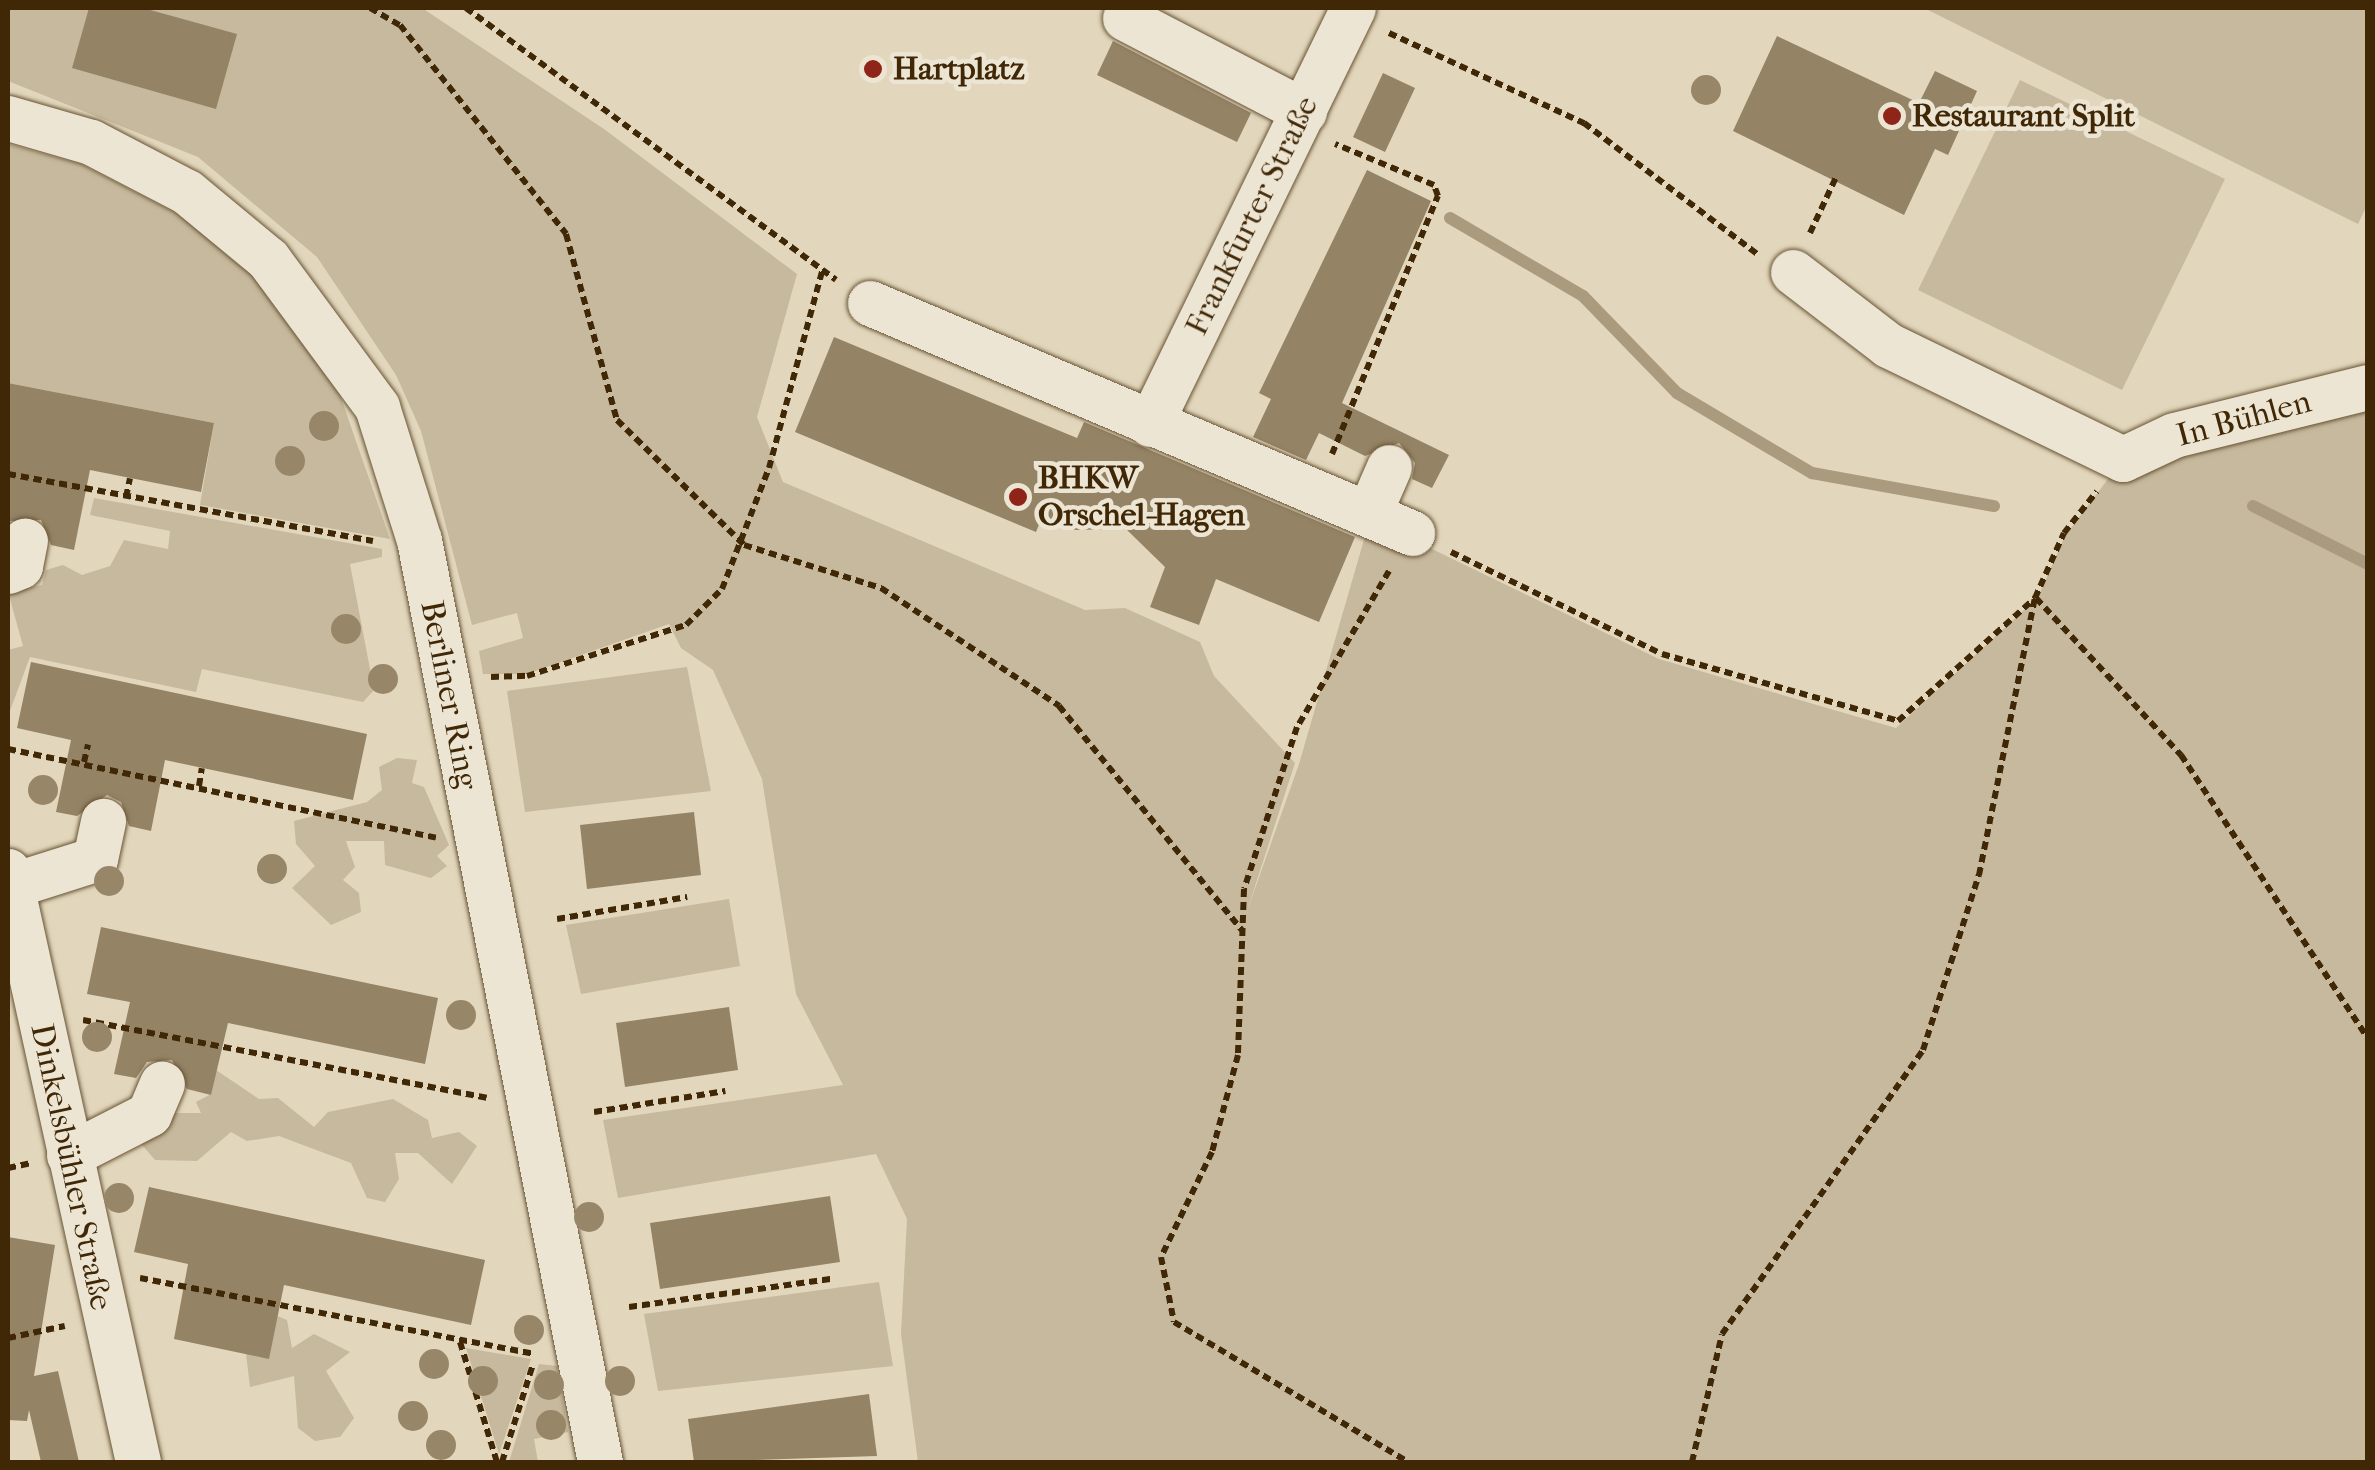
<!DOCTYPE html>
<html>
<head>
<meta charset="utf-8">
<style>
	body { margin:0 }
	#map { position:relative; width:2375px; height:1470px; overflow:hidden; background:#e2d7bc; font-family:"IM FELL French Canon",serif }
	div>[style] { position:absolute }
	.green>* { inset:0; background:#c6b99d }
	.stream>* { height:12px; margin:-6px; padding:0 6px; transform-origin:6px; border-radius:6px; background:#ab9b7e }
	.building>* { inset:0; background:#948365 }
	.path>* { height:6px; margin-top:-3px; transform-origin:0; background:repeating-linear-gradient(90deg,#402706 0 8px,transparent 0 13px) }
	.roads { filter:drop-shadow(0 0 2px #685334) drop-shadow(0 0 2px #685334) }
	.minor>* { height:45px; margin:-22.5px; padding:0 22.5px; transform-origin:22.5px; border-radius:22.5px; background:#ece5d3 }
	.trees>* { width:30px; height:30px; margin:-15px; border-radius:50%; background:#988668 }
	.dots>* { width:28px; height:28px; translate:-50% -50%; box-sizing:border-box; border:5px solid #ece5d3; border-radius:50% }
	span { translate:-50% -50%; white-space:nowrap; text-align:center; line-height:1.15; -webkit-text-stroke:9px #ece5d3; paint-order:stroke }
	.poi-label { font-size:32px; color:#402706; font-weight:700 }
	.left { translate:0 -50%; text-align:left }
	.street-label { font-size:32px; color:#402706 }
	.frame { position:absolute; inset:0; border:10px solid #402706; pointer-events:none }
</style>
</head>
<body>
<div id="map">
	<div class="green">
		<i style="clip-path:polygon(8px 8px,422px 8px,604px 129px,797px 274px,757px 417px,783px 482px,1085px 610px,1125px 608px,1200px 642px,1214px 676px,1295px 763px,1246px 914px,1299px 764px,1370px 519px,1659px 659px,1896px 728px,2038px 597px,2065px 536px,2123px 459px,2367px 387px,2367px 1462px,918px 1462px,901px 1334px,907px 1219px,876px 1154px,618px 1198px,603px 1120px,843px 1085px,796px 994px,762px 779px,713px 670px,681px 648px,669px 624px,527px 674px,483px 674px,479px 651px,523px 638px,517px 613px,472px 625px,421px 431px,396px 375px,317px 257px,198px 157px,8px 81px)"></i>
		<i style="clip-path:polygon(1924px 8px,2367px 8px,2367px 205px,2358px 224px)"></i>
		<i style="clip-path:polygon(2020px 80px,2225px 179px,2122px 390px,1918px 290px)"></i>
		<i style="clip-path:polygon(8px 144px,81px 164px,176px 213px,252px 273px,331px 369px,390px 539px,200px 505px,214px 423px,8px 383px)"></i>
		<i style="clip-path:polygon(94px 498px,382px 549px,382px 557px,350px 564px,374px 690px,363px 702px,202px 669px,196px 692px,30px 657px,8px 716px,8px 650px,23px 646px,8px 592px,42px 585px,46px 570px,63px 565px,82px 575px,110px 566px,124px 540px,168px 549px,170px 531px,90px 515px)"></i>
		<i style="clip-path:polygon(687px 667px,711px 791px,525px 812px,507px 691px)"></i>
		<i style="clip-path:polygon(397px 758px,417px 760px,412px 783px,424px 787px,449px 845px,437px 856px,447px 866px,431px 878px,385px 865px,384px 841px,346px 841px,355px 867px,343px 880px,359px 893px,361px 912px,331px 925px,292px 888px,315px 866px,296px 844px,294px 821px,367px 802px,382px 790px,379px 767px)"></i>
		<i style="clip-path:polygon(729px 899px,740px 966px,581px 994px,566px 925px)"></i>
		<i style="clip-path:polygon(216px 1070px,259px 1099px,278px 1098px,314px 1127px,328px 1112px,393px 1099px,428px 1120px,432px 1138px,459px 1132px,477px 1146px,452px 1184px,418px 1153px,395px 1153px,399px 1179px,385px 1202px,367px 1198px,351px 1163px,279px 1136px,247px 1141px,231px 1132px,197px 1161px,155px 1160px,137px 1139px,170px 1113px,201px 1113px,196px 1102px,211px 1094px)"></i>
		<i style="clip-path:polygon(879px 1282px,893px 1366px,658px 1391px,644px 1314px)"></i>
		<i style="clip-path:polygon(270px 1313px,287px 1320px,292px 1348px,314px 1334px,350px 1352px,326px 1371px,354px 1418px,340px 1437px,315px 1441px,298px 1428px,294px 1376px,250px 1387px,246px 1354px)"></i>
		<i style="clip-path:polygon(466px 1348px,531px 1359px,499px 1454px)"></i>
		<i style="clip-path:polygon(539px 1364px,557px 1366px,568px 1432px,534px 1439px,538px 1462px,509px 1462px)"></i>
	</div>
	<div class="stream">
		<i style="left:1450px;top:218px;width:154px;rotate:30.4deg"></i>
		<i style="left:1583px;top:296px;width:135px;rotate:45.9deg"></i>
		<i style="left:1677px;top:393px;width:157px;rotate:30.7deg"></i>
		<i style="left:1812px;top:473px;width:185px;rotate:10.3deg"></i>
		<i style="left:2253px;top:506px;width:129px;rotate:26.8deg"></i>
	</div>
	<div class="building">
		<i style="clip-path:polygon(89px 8px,143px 8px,237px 34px,216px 109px,72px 68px)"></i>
		<i style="clip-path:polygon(1777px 36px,1919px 103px,1935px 71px,1977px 91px,1948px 155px,1935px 149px,1904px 215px,1733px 131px)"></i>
		<i style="clip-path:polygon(1113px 41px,1251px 113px,1237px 142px,1097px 75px)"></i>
		<i style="clip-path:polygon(1383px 73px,1415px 88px,1385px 152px,1353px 137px)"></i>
		<i style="clip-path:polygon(1367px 170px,1431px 201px,1342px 403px,1449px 455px,1432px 488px,1412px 479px,1415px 463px,1399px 443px,1365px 456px,1319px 433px,1306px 460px,1253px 437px,1271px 399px,1259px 393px)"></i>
		<i style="clip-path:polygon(834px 337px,1077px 438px,1084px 422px,1355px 537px,1319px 622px,1216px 579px,1199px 625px,1150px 607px,1165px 567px,1126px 529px,1072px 530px,1042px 517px,1036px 532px,795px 432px)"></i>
		<i style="clip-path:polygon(8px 383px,214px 423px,201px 492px,90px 470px,74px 550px,51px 545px,41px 520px,8px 521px)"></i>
		<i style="clip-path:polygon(31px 662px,367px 734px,353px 800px,165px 760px,151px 831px,129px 826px,121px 802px,107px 795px,77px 816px,56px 812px,71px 740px,17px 728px)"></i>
		<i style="clip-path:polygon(694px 812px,701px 875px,587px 889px,580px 825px)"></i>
		<i style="clip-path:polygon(101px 927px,438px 998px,425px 1064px,228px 1023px,211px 1095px,187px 1089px,172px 1060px,147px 1062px,136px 1078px,114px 1074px,130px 1002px,87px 994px)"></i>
		<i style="clip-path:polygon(729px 1007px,738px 1070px,625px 1087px,616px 1023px)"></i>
		<i style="clip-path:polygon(149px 1187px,485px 1260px,471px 1325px,284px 1285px,269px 1359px,174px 1339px,188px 1264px,134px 1252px)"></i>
		<i style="clip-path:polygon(830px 1196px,840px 1262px,660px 1289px,650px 1223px)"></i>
		<i style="clip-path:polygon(8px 1237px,55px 1245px,34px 1376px,58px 1371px,79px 1462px,41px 1462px,29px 1410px,27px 1421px,8px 1420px)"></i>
		<i style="clip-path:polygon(869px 1394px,877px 1456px,694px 1462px,688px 1419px)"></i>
	</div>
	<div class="path">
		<i style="left:370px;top:8px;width:34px;rotate:30deg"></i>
		<i style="left:400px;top:25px;width:267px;rotate:51.5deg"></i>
		<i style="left:566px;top:234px;width:193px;rotate:74.7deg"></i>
		<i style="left:617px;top:420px;width:178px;rotate:44.5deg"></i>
		<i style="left:744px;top:545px;width:144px;rotate:17.4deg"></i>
		<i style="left:881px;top:588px;width:214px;rotate:33.5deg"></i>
		<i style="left:1059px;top:706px;width:289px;rotate:50.8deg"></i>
		<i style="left:466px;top:8px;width:459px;rotate:36.3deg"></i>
		<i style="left:1389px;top:33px;width:215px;rotate:24.8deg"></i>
		<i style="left:1584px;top:123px;width:217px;rotate:37.1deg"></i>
		<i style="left:1810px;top:233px;width:64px;rotate:-65deg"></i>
		<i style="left:1332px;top:454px;width:279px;rotate:-67.7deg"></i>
		<i style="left:1438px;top:196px;width:12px;rotate:-110deg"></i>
		<i style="left:1434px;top:185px;width:107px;rotate:-157.5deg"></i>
		<i style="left:8px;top:474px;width:371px;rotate:10.4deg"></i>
		<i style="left:126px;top:497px;width:19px;rotate:-78deg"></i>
		<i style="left:1451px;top:552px;width:234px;rotate:25.8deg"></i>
		<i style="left:1662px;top:654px;width:245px;rotate:15.8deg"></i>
		<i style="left:1898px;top:721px;width:184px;rotate:-41.9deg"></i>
		<i style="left:1389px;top:571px;width:181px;rotate:120.5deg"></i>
		<i style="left:1297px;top:727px;width:170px;rotate:108.1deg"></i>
		<i style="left:1244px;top:889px;width:166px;rotate:92.1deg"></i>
		<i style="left:1238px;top:1055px;width:100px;rotate:105deg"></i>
		<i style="left:1212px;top:1152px;width:117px;rotate:115.9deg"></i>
		<i style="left:1161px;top:1257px;width:66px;rotate:78.7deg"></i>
		<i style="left:1174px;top:1322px;width:273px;rotate:30.9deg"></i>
		<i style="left:2036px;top:598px;width:214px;rotate:47.3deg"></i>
		<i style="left:2181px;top:755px;width:340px;rotate:56.6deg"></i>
		<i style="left:491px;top:677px;width:36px;rotate:-2deg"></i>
		<i style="left:527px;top:676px;width:167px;rotate:-17.8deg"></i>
		<i style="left:686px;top:625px;width:51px;rotate:-45deg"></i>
		<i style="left:722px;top:589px;width:130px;rotate:-68.8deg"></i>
		<i style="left:769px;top:468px;width:204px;rotate:-74.9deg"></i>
		<i style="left:8px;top:749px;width:437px;rotate:11.7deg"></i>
		<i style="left:84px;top:762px;width:18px;rotate:-77deg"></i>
		<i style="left:199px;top:786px;width:18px;rotate:-81deg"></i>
		<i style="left:557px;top:919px;width:132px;rotate:-9.6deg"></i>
		<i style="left:83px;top:1020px;width:411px;rotate:10.9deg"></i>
		<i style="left:594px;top:1112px;width:133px;rotate:-9.1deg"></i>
		<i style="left:8px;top:1168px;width:24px;rotate:-12deg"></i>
		<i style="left:140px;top:1278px;width:402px;rotate:10.9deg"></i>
		<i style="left:629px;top:1307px;width:205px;rotate:-7.9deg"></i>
		<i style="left:8px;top:1338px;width:58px;rotate:-11.9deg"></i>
		<i style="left:460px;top:1342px;width:126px;rotate:72.9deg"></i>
		<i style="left:502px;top:1462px;width:103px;rotate:-72.4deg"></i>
		<i style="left:1692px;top:1462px;width:131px;rotate:-76.8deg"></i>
		<i style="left:1722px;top:1334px;width:348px;rotate:-54.7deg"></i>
		<i style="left:1923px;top:1050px;width:184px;rotate:-72.3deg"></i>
		<i style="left:1979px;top:875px;width:283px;rotate:-78.6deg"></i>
		<i style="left:2035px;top:598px;width:71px;rotate:-66deg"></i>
		<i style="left:2064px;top:533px;width:53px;rotate:-51.8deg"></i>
	</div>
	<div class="roads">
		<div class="minor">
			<i style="left:1125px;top:18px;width:202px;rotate:27.5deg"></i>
			<i style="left:8px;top:118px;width:86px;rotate:16.1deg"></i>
			<i style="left:91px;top:142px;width:108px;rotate:27.5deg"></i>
			<i style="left:187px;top:192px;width:105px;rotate:39.6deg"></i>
			<i style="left:268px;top:259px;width:184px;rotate:53.6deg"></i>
			<i style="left:377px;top:407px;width:139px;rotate:72.5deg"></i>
			<i style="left:419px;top:540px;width:940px;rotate:78.89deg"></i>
			<i style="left:1793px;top:272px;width:120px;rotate:37.5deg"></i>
			<i style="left:1888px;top:345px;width:261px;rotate:25.9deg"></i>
			<i style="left:2123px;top:459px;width:56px;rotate:-25.2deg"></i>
			<i style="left:2174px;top:435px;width:200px;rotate:-13.9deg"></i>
			<i style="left:870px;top:303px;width:589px;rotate:22.99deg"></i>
			<i style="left:1150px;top:424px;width:463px;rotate:-64deg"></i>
			<i style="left:1369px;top:513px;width:50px;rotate:-66.5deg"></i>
			<i style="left:8px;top:571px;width:13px;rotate:-23deg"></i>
			<i style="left:20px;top:566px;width:26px;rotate:-79deg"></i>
			<i style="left:8px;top:871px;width:605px;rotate:77.59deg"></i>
			<i style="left:10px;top:886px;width:89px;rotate:-17.6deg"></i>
			<i style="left:95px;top:859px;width:39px;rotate:-78deg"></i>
			<i style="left:69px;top:1155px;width:90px;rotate:-27.1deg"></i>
			<i style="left:149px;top:1114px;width:33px;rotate:-67deg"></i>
		</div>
	</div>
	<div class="trees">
		<i style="left:1706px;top:90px"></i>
		<i style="left:324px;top:426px"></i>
		<i style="left:290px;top:461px"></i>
		<i style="left:346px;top:629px"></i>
		<i style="left:383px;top:679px"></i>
		<i style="left:43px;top:790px"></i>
		<i style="left:272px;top:869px"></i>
		<i style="left:109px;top:881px"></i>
		<i style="left:461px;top:1015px"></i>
		<i style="left:97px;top:1037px"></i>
		<i style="left:119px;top:1198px"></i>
		<i style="left:589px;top:1217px"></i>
		<i style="left:529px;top:1330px"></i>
		<i style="left:434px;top:1364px"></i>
		<i style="left:483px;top:1381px"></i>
		<i style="left:620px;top:1381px"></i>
		<i style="left:549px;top:1385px"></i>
		<i style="left:413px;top:1416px"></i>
		<i style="left:551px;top:1425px"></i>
		<i style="left:441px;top:1445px"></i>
	</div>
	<div class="dots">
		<i style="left:873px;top:69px;background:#8f2418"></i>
		<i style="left:1892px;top:116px;background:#8f2418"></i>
		<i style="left:1018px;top:497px;background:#8f2418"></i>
	</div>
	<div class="poi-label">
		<span class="left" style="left:893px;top:69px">Hartplatz</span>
		<span class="left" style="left:1912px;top:116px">Restaurant Split</span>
		<span class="left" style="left:1038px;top:497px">BHKW<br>Orschel-Hagen</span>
	</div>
	<div class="street-label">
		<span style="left:1252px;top:216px;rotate:-64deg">Frankfurter Straße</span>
		<span style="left:2244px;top:419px;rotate:-15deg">In Bühlen</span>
		<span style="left:449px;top:695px;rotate:79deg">Berliner Ring</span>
		<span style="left:71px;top:1167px;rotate:78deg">Dinkelsbühler Straße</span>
	</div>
	<div class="frame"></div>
</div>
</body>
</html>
